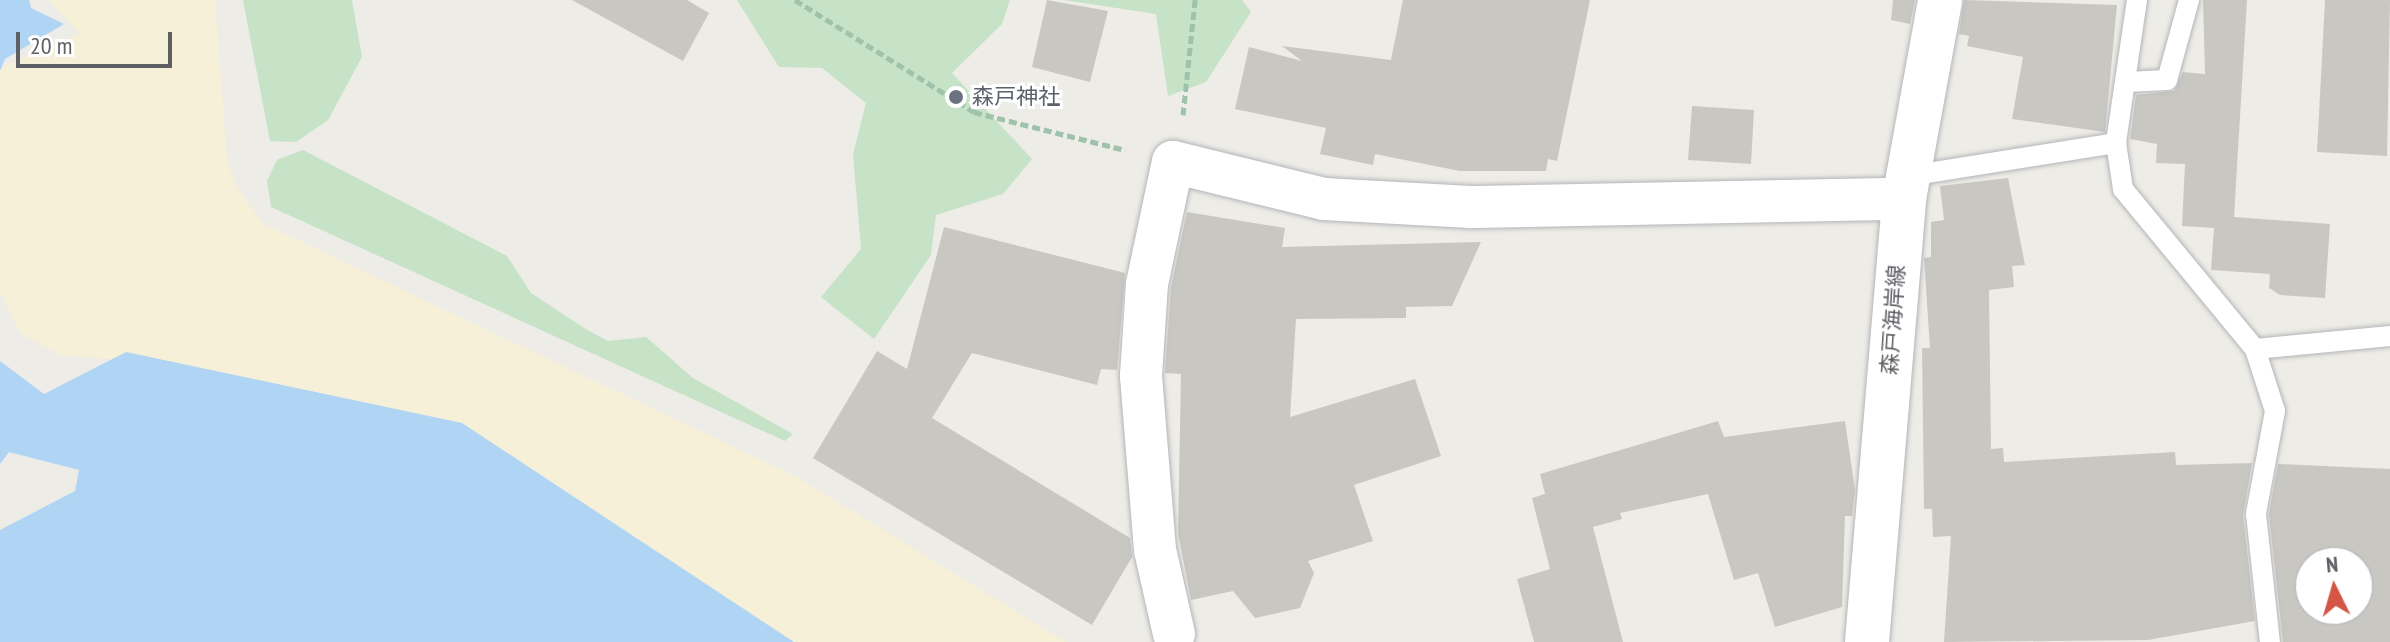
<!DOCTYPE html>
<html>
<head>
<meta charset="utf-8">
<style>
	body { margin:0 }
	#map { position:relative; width:2390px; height:642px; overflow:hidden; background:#eeece6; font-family:"PT Sans Narrow","Noto Sans JP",sans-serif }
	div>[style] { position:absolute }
	.green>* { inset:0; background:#c6e2c7 }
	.sand>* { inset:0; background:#f6f0d9 }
	.water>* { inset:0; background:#afd4f4 }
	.building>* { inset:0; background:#c9c7c2 }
	.path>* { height:5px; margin-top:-2.5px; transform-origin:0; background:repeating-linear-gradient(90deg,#9fc2ab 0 8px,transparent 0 12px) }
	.roads { filter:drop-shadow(0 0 2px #b3b5b9) drop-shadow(0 0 2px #b3b5b9) }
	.lane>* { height:20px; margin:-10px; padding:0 10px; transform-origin:10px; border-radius:10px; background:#fff }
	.street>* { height:42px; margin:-21px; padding:0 21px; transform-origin:21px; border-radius:21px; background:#fff }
	.secondary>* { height:44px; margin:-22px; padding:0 22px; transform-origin:22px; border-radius:22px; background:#fff }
	.dots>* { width:22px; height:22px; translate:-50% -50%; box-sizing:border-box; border:4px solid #fff; border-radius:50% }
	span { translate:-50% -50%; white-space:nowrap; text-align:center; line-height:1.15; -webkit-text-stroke:6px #fff; paint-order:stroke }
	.worship-label { font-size:22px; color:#5b616d }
	.left { translate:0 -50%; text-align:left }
	.street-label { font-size:22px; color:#5e6064 }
	.north { position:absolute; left:2294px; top:546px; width:80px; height:80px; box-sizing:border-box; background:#fff; border:2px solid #bfbfc1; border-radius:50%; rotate:355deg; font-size:22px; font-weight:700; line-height:32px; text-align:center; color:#5e6064 }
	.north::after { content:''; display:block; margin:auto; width:28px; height:36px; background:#d45646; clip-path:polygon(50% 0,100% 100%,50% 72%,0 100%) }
	.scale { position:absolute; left:16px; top:32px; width:156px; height:36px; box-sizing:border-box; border:4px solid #5e6064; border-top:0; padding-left:10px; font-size:24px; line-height:28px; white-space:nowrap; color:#5e6064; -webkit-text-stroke:6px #fff; paint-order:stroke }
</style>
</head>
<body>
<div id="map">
	<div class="green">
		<i style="clip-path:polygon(243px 0,352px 0,362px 57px,328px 120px,296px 142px,270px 141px)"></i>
		<i style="clip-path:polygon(737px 0,1010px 0,1002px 24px,952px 73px,1032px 159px,1003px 194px,936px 215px,931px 255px,874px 339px,821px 297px,861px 249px,853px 154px,866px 103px,822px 68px,779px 67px)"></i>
		<i style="clip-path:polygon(1064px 0,1242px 0,1251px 12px,1206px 82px,1168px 96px,1156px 14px)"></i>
		<i style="clip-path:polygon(303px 150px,507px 256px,531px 293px,584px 328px,608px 341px,646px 337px,693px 378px,793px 434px,785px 441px,271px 207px,267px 181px,277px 160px)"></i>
	</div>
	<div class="sand">
		<i style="clip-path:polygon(48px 0,215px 0,227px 159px,234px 182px,262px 223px,797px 477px,1066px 642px,775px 642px,126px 361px,60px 355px,20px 333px,0 292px,0 69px,80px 33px)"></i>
	</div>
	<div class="water">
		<i style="clip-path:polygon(0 0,29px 0,31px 8px,64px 24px,5px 59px,0 71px)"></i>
		<i style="clip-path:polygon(126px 352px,462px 423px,794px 642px,0 642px,0 530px,75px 491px,79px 470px,9px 452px,0 464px,0 361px,44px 394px)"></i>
	</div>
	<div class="building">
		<i style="clip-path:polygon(572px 0,687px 0,709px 13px,683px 61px)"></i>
		<i style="clip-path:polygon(1047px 0,1108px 11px,1090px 82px,1032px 67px)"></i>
		<i style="clip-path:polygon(1403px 0,1590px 0,1557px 161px,1548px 159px,1546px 171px,1460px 171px,1375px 154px,1373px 165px,1320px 154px,1326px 128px,1235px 109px,1249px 47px,1302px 61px,1282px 46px,1391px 60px)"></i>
		<i style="clip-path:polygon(1893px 0,1915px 0,1910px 24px,1891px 20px)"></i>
		<i style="clip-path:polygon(1964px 0,2117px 5px,2105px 132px,2012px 119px,2023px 57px,1967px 46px,1969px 36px,1959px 34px)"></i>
		<i style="clip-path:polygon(2203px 0,2247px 0,2234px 217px,2330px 224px,2325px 298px,2280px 295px,2269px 288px,2270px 274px,2211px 270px,2214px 228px,2182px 226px,2185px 164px,2156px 163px,2157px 144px,2130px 139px,2136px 95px,2174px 91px,2183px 72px,2205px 74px)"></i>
		<i style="clip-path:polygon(2325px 0,2390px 0,2387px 156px,2317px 152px)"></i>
		<i style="clip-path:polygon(1692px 106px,1754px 110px,1751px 164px,1688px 160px)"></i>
		<i style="clip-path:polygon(2008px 178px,2025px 265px,2012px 266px,2014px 287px,1989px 290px,1991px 449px,2003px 448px,2004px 462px,2175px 452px,2176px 465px,2252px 463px,2243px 515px,2255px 621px,2148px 640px,1944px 642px,1951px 536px,1933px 537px,1932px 509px,1924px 509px,1922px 348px,1930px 348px,1924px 258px,1931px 257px,1931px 222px,1944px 220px,1940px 186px)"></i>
		<i style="clip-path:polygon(1187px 212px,1285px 228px,1282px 247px,1481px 242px,1452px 306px,1406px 307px,1406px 318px,1296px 319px,1290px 417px,1415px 379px,1441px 456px,1354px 485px,1373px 541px,1308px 561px,1314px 573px,1300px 608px,1255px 618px,1233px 591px,1191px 600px,1178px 533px,1181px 374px,1165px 373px,1171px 287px)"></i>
		<i style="clip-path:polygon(944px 227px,1125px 273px,1117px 370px,1101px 369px,1097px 385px,972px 353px,932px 418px,1130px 538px,1132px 557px,1092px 625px,813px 458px,877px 351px,907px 369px)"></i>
		<i style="clip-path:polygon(1718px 421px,1724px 437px,1845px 421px,1855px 490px,1852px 516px,1845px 516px,1842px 607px,1775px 627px,1758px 573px,1734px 580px,1708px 494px,1620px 513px,1622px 519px,1593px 527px,1623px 642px,1534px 642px,1517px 579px,1550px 569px,1532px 498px,1545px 494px,1540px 474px)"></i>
		<i style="clip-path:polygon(evenodd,2278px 464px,2390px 469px,2390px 642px,2283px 642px,2269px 514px,2278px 464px,2310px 562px,2358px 562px,2358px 610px,2310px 610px,2310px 562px)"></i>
	</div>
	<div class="path">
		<i style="left:795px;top:0;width:211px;rotate:32deg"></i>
		<i style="left:974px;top:112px;width:156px;rotate:14.1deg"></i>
		<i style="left:1183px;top:115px;width:116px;rotate:-84deg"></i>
	</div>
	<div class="roads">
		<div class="lane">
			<i style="left:2137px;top:0;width:145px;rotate:98.4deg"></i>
			<i style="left:2116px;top:143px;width:47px;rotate:81.3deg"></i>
			<i style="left:2123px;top:189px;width:207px;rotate:50.5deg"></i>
			<i style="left:2255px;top:349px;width:65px;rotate:72.1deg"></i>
			<i style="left:2275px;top:411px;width:105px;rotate:100.5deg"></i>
			<i style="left:2256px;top:514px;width:129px;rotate:83.8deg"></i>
			<i style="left:2127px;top:82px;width:40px;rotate:-2.9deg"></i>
			<i style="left:2167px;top:80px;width:83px;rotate:-74.6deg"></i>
			<i style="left:1908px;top:176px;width:211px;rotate:-9deg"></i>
			<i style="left:2255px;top:349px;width:136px;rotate:-5.5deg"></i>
		</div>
		<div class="street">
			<i style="left:1174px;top:634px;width:86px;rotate:-102.7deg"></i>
			<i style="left:1155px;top:550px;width:175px;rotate:-94.6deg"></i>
			<i style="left:1141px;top:376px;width:92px;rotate:-86.3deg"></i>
			<i style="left:1147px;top:284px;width:125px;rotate:-78deg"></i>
			<i style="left:1173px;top:162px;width:155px;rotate:13.8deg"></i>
			<i style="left:1324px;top:199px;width:147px;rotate:3.1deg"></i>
			<i style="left:1471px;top:207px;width:433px;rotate:-1.1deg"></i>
		</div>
		<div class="secondary">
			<i style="left:1867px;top:642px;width:445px;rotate:-85.2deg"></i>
			<i style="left:1904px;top:199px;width:202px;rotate:-79.7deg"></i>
		</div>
	</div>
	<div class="dots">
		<i style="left:956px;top:97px;background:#6b7280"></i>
	</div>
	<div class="worship-label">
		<span class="left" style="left:972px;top:97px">森戸神社</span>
	</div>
	<div class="street-label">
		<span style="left:1893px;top:320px;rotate:-86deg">森戸海岸線</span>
	</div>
	<div class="north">N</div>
	<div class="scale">20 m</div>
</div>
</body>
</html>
